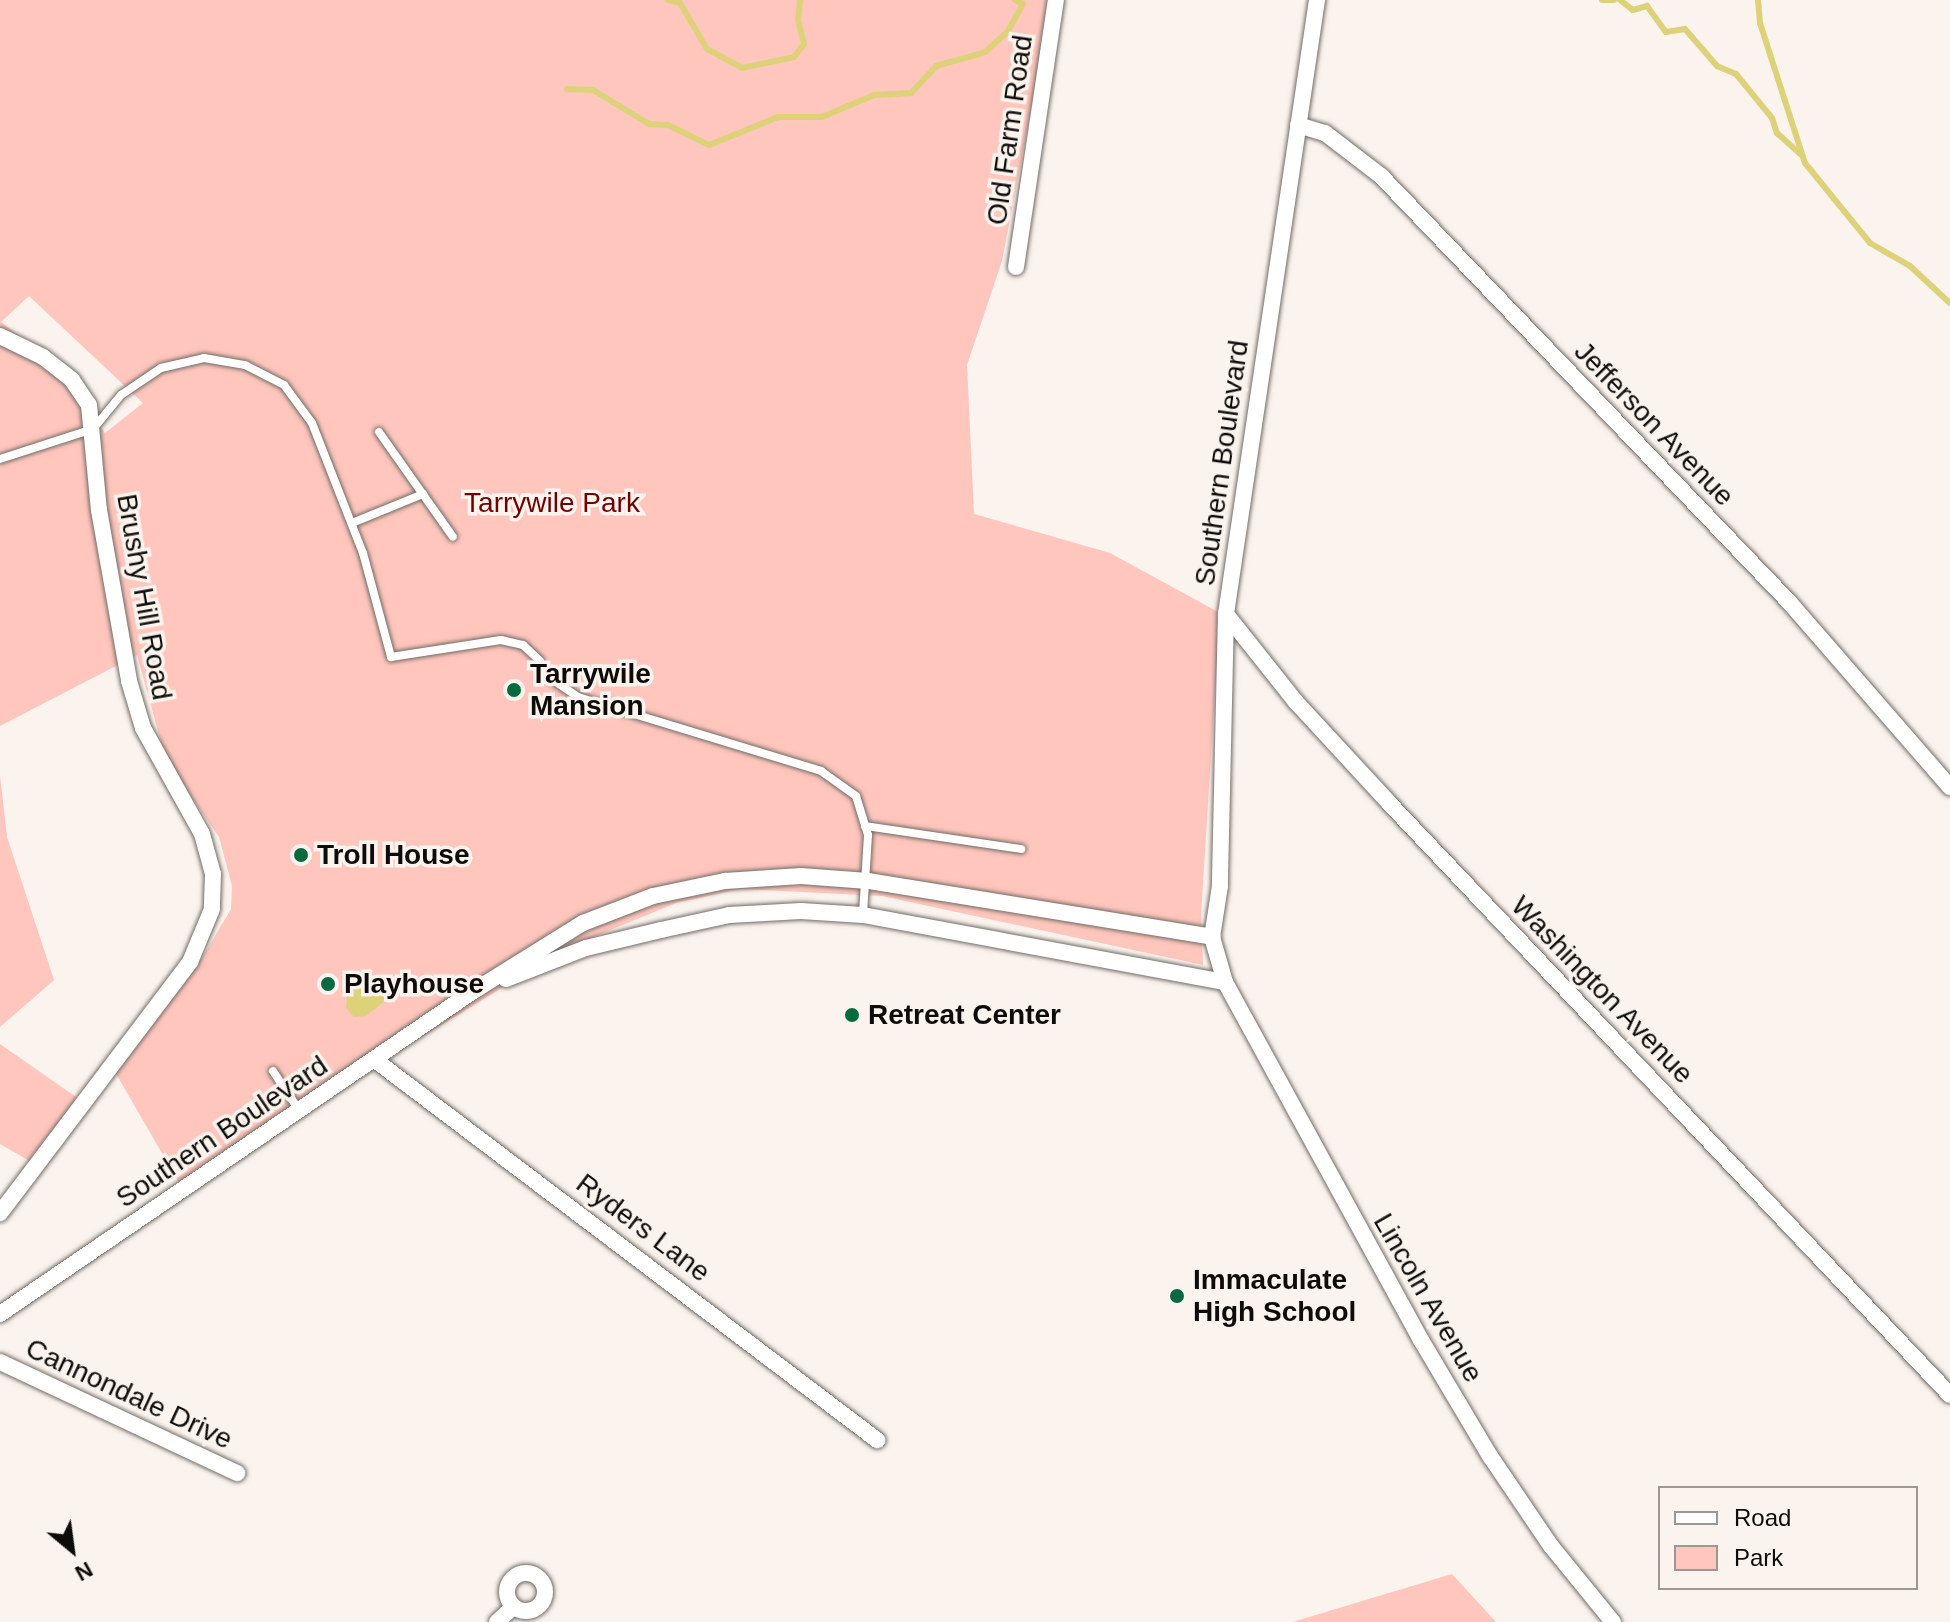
<!DOCTYPE html>
<html>
<head>
<meta charset="utf-8">
<style>
	body { margin:0 }
	#map { position:relative; width:1950px; height:1622px; overflow:hidden; background:#fbf3ed; font-family:Helvetica,sans-serif }
	div>[style] { position:absolute }
	.green>* { inset:0; background:#ffc6bd }
	.water>* { inset:0; background:#ddd27a }
	.stream>* { height:6px; margin:-3px; padding:0 3px; transform-origin:3px; border-radius:3px; background:#ddd27a }
	.roads { filter:drop-shadow(0 0 2px #726c66) drop-shadow(0 0 2px #726c66) }
	.lane>* { height:8px; margin:-4px; padding:0 4px; transform-origin:4px; border-radius:4px; background:#fff }
	.street>* { height:16px; margin:-8px; padding:0 8px; transform-origin:8px; border-radius:8px; background:#fff }
	.street>.ring { margin:-8px; padding:0; box-sizing:content-box; background:none; border:16px solid #fff; border-radius:50% }
	.dots>* { width:22px; height:22px; translate:-50% -50%; box-sizing:border-box; border:4px solid #fbf3ed; border-radius:50% }
	span { translate:-50% -50%; white-space:nowrap; text-align:center; line-height:1.15; -webkit-text-stroke:7px #fbf3ed; paint-order:stroke }
	.street-label { font-size:28px; color:#0e0c0a }
	.park-label { font-size:28px; color:#6f0001 }
	.poi-label { font-size:28px; color:#0e0c0a; font-weight:700 }
	.left { translate:0 -50%; text-align:left }
	.legend { position:absolute; left:1658px; top:1486px; width:260px; height:104px; box-sizing:border-box; background:#fbf3ed; border:2px solid #9c9792; margin:0; padding:10px 14px; list-style:none; font-size:24px; color:#0e0c0a }
	.legend li { display:flex; align-items:center; gap:16px; height:40px }
	.legend b { width:40px; border:2px solid #9c9792 }
	.north { position:absolute; left:32px; top:1510px; width:80px; height:80px; -webkit-text-stroke:6px #fbf3ed; paint-order:stroke; rotate:151deg; font-size:22px; font-weight:700; line-height:32px; text-align:center; color:#0e0c0a }
	.north::after { content:''; display:block; margin:auto; width:28px; height:36px; background:#0e0c0a; clip-path:polygon(50% 0,100% 100%,50% 72%,0 100%) }
</style>
</head>
<body>
<div id="map">
	<div class="green">
		<i style="clip-path:polygon(evenodd,0 0,1052px 0,1002px 261px,967px 365px,974px 514px,1110px 553px,1220px 613px,1201px 915px,1203px 965px,882px 896px,741px 889px,676px 903px,569px 947px,368px 1070px,185px 1193px,115px 1072px,202px 958px,231px 909px,232px 886px,219px 837px,166px 760px,137px 655px,0 726px,0 0,29px 296px,143px 403px,105px 433px,52px 362px,1px 322px,29px 296px)"></i>
		<i style="clip-path:polygon(0 776px,7px 837px,54px 980px,0 1027px)"></i>
		<i style="clip-path:polygon(0 1044px,89px 1106px,42px 1168px,0 1144px)"></i>
		<i style="clip-path:polygon(1452px 1574px,1496px 1622px,1294px 1622px,1296px 1621px)"></i>
	</div>
	<div class="water">
		<i style="clip-path:polygon(365px 978px,380px 978px,391px 986px,385px 1001px,366px 1016px,354px 1017px,346px 1008px,347px 995px)"></i>
	</div>
	<div class="stream">
		<i style="left:668px;top:0;width:12px;rotate:14deg"></i>
		<i style="left:680px;top:3px;width:53px;rotate:59.6deg"></i>
		<i style="left:707px;top:49px;width:40px;rotate:28deg"></i>
		<i style="left:742px;top:68px;width:53px;rotate:-11.9deg"></i>
		<i style="left:794px;top:57px;width:16px;rotate:-52deg"></i>
		<i style="left:804px;top:44px;width:25px;rotate:-104deg"></i>
		<i style="left:798px;top:20px;width:20px;rotate:-84deg"></i>
		<i style="left:1602px;top:0;width:12px"></i>
		<i style="left:1620px;top:0;width:16px;rotate:38deg"></i>
		<i style="left:1633px;top:10px;width:15px;rotate:-16deg"></i>
		<i style="left:1647px;top:6px;width:32px;rotate:54deg"></i>
		<i style="left:1666px;top:32px;width:19px;rotate:-9deg"></i>
		<i style="left:1685px;top:29px;width:49px;rotate:49.1deg"></i>
		<i style="left:1717px;top:66px;width:21px;rotate:23deg"></i>
		<i style="left:1736px;top:74px;width:57px;rotate:50.7deg"></i>
		<i style="left:1772px;top:118px;width:16px;rotate:72deg"></i>
		<i style="left:1777px;top:133px;width:31px;rotate:42deg"></i>
		<i style="left:1758px;top:0;width:23px;rotate:85deg"></i>
		<i style="left:1760px;top:23px;width:147px;rotate:72.2deg"></i>
		<i style="left:1805px;top:163px;width:103px;rotate:50.9deg"></i>
		<i style="left:1870px;top:243px;width:46px;rotate:29.9deg"></i>
		<i style="left:1910px;top:266px;width:54px;rotate:42.8deg"></i>
		<i style="left:567px;top:89px;width:26px;rotate:2deg"></i>
		<i style="left:593px;top:90px;width:66px;rotate:31.3deg"></i>
		<i style="left:649px;top:124px;width:19px;rotate:3deg"></i>
		<i style="left:668px;top:125px;width:46px;rotate:26deg"></i>
		<i style="left:709px;top:145px;width:74px;rotate:-22.1deg"></i>
		<i style="left:778px;top:117px;width:44px"></i>
		<i style="left:822px;top:117px;width:56px;rotate:-22.9deg"></i>
		<i style="left:874px;top:95px;width:37px;rotate:-3deg"></i>
		<i style="left:911px;top:93px;width:37px;rotate:-47deg"></i>
		<i style="left:936px;top:66px;width:51px;rotate:-15.9deg"></i>
		<i style="left:985px;top:52px;width:31px;rotate:-42deg"></i>
		<i style="left:1008px;top:31px;width:31px;rotate:-61deg"></i>
		<i style="left:1023px;top:4px;width:9px;rotate:-153deg"></i>
	</div>
	<div class="roads">
		<div class="lane">
			<i style="left:379px;top:432px;width:128px;rotate:54.8deg"></i>
			<i style="left:0;top:459px;width:98px;rotate:-17.9deg"></i>
			<i style="left:93px;top:429px;width:44px;rotate:-50.5deg"></i>
			<i style="left:121px;top:395px;width:48px;rotate:-34deg"></i>
			<i style="left:161px;top:368px;width:44px;rotate:-13.1deg"></i>
			<i style="left:204px;top:358px;width:42px;rotate:9.7deg"></i>
			<i style="left:245px;top:365px;width:44px;rotate:27.1deg"></i>
			<i style="left:284px;top:385px;width:47px;rotate:53.6deg"></i>
			<i style="left:312px;top:423px;width:140px;rotate:68.6deg"></i>
			<i style="left:363px;top:553px;width:108px;rotate:74.9deg"></i>
			<i style="left:391px;top:657px;width:111px;rotate:-8.8deg"></i>
			<i style="left:501px;top:640px;width:23px;rotate:13deg"></i>
			<i style="left:523px;top:645px;width:23px;rotate:43deg"></i>
			<i style="left:352px;top:523px;width:77px;rotate:-22.2deg"></i>
			<i style="left:550px;top:678px;width:34px;rotate:34deg"></i>
			<i style="left:578px;top:697px;width:254px;rotate:16.9deg"></i>
			<i style="left:821px;top:771px;width:43px;rotate:35.5deg"></i>
			<i style="left:856px;top:796px;width:41px;rotate:72.9deg"></i>
			<i style="left:868px;top:835px;width:79px;rotate:93.6deg"></i>
			<i style="left:865px;top:826px;width:158px;rotate:8.4deg"></i>
			<i style="left:273px;top:1071px;width:47px;rotate:56.3deg"></i>
		</div>
		<div class="street">
			<i style="left:1317px;top:0;width:621px;rotate:98.43deg"></i>
			<i style="left:1226px;top:614px;width:272px;rotate:91.3deg"></i>
			<i style="left:1220px;top:886px;width:52px;rotate:98.9deg"></i>
			<i style="left:1212px;top:937px;width:47px;rotate:73.9deg"></i>
			<i style="left:1225px;top:982px;width:408px;rotate:61.3deg"></i>
			<i style="left:1421px;top:1340px;width:135px;rotate:59.3deg"></i>
			<i style="left:1490px;top:1456px;width:109px;rotate:55.9deg"></i>
			<i style="left:1551px;top:1546px;width:98px;rotate:50.8deg"></i>
			<i style="left:1298px;top:125px;width:28px;rotate:17deg"></i>
			<i style="left:1325px;top:133px;width:71px;rotate:37.5deg"></i>
			<i style="left:1381px;top:176px;width:591px;rotate:46.23deg"></i>
			<i style="left:1790px;top:603px;width:244px;rotate:49deg"></i>
			<i style="left:1016px;top:267px;width:270px;rotate:-81.5deg"></i>
			<i style="left:0;top:336px;width:48px;rotate:26deg"></i>
			<i style="left:43px;top:357px;width:37px;rotate:38deg"></i>
			<i style="left:72px;top:380px;width:30px;rotate:56deg"></i>
			<i style="left:89px;top:405px;width:105px;rotate:84.6deg"></i>
			<i style="left:99px;top:510px;width:174px;rotate:80deg"></i>
			<i style="left:129px;top:681px;width:49px;rotate:73.4deg"></i>
			<i style="left:143px;top:728px;width:121px;rotate:60.9deg"></i>
			<i style="left:202px;top:834px;width:41px;rotate:74.6deg"></i>
			<i style="left:213px;top:874px;width:35px;rotate:92deg"></i>
			<i style="left:212px;top:909px;width:57px;rotate:112.5deg"></i>
			<i style="left:190px;top:962px;width:315px;rotate:127.1deg"></i>
			<i style="left:1226px;top:614px;width:112px;rotate:51.5deg"></i>
			<i style="left:1296px;top:702px;width:139px;rotate:47.3deg"></i>
			<i style="left:1390px;top:804px;width:814px;rotate:46.54deg"></i>
			<i style="left:506px;top:979px;width:86px;rotate:-21.2deg"></i>
			<i style="left:586px;top:948px;width:77px;rotate:-13.5deg"></i>
			<i style="left:661px;top:930px;width:70px;rotate:-12.4deg"></i>
			<i style="left:729px;top:915px;width:72px;rotate:-3.2deg"></i>
			<i style="left:801px;top:911px;width:62px;rotate:3.7deg"></i>
			<i style="left:863px;top:915px;width:368px;rotate:10.5deg"></i>
			<i style="left:375px;top:1060px;width:630px;rotate:37.12deg"></i>
			<i style="left:0;top:1314px;width:571px;rotate:-34.3deg"></i>
			<i style="left:472px;top:992px;width:131px;rotate:-31.9deg"></i>
			<i style="left:583px;top:923px;width:75px;rotate:-21.1deg"></i>
			<i style="left:653px;top:896px;width:74px;rotate:-11.8deg"></i>
			<i style="left:725px;top:881px;width:76px;rotate:-3.8deg"></i>
			<i style="left:801px;top:876px;width:67px;rotate:4.3deg"></i>
			<i style="left:868px;top:881px;width:349px;rotate:9.2deg"></i>
			<i style="left:0;top:1362px;width:262px;rotate:25.1deg"></i>
			<i class="ring" style="left:507px;top:1573px;width:22px;height:22px"></i>
			<i style="left:497px;top:1622px;width:22px;rotate:-43deg"></i>
		</div>
	</div>
	<div class="dots">
		<i style="left:514px;top:690px;background:#076a3f"></i>
		<i style="left:301px;top:855px;background:#076a3f"></i>
		<i style="left:328px;top:984px;background:#076a3f"></i>
		<i style="left:852px;top:1015px;background:#076a3f"></i>
		<i style="left:1177px;top:1296px;background:#076a3f"></i>
	</div>
	<div class="street-label">
		<span style="left:1010px;top:130px;rotate:-82deg">Old Farm Road</span>
		<span style="left:1654px;top:424px;rotate:46deg">Jefferson Avenue</span>
		<span style="left:1222px;top:463px;rotate:-82deg">Southern Boulevard</span>
		<span style="left:144px;top:597px;rotate:80deg">Brushy Hill Road</span>
		<span style="left:1602px;top:990px;rotate:46deg">Washington Avenue</span>
		<span style="left:222px;top:1132px;rotate:-34deg">Southern Boulevard</span>
		<span style="left:643px;top:1228px;rotate:37deg">Ryders Lane</span>
		<span style="left:1428px;top:1298px;rotate:60deg">Lincoln Avenue</span>
		<span style="left:129px;top:1394px;rotate:25deg">Cannondale Drive</span>
	</div>
	<div class="park-label">
		<span style="left:552px;top:503px">Tarrywile Park</span>
	</div>
	<div class="poi-label">
		<span class="left" style="left:530px;top:690px">Tarrywile<br>Mansion</span>
		<span class="left" style="left:317px;top:855px">Troll House</span>
		<span class="left" style="left:344px;top:984px">Playhouse</span>
		<span class="left" style="left:868px;top:1015px">Retreat Center</span>
		<span class="left" style="left:1193px;top:1296px">Immaculate<br>High School</span>
	</div>
	<ul class="legend">
	<li><b style="height:10px;background:#fff"></b>Road</li>
	<li><b style="height:22px;background:#ffc6bd"></b>Park</li>
	</ul>
	<div class="north">N</div>
</div>
</body>
</html>
